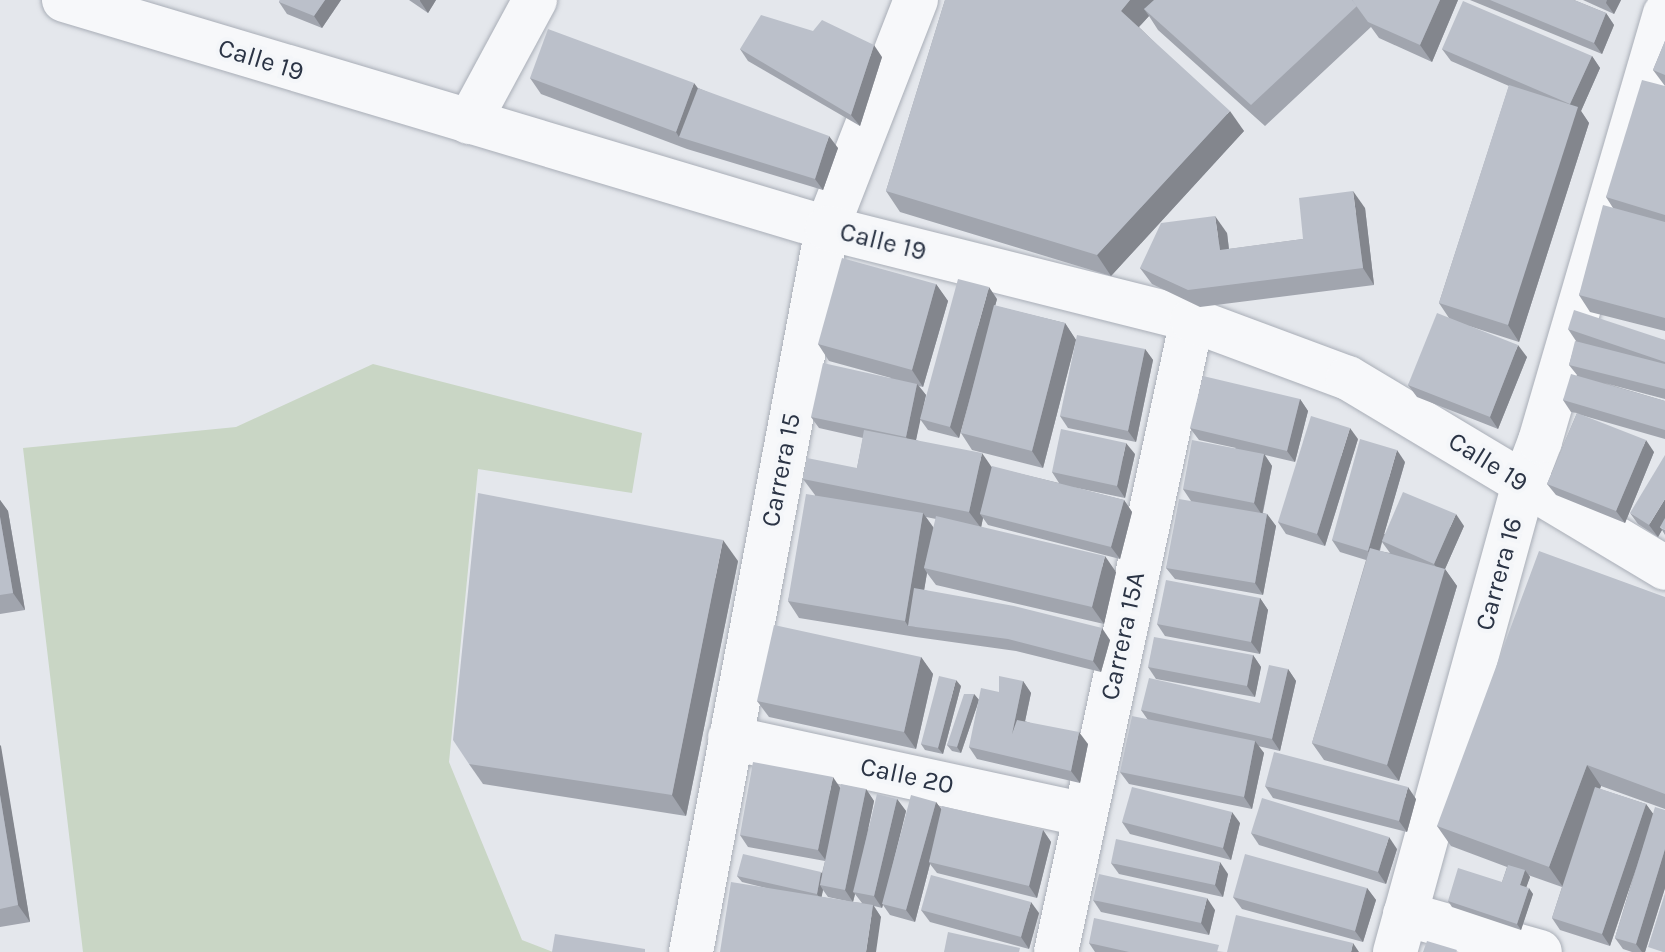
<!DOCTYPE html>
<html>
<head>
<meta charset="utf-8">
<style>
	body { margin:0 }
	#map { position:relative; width:1665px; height:952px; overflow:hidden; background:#e4e7ec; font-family:Karla,sans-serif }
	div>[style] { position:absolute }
	.green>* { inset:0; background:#c9d6c5 }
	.roads { filter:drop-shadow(0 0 2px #a9aeb7) drop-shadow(0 0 2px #a9aeb7) }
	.minor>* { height:44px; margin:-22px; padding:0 22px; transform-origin:22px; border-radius:22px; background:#f7f8fa }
	.tertiary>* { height:44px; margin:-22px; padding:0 22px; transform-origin:22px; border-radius:22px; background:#f7f8fa }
	.wall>* { inset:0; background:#a1a5ae }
	.shaded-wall>* { inset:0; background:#83868d }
	.building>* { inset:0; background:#bbc0ca }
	span { translate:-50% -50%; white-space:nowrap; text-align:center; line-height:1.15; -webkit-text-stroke:8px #f4f6f9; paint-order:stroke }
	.street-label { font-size:26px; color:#2b3445 }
</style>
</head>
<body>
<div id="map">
	<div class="green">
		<i style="clip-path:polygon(373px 364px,642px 433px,632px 493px,478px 469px,449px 762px,522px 940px,553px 952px,83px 952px,23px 448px,236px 427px)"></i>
	</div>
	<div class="roads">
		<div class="minor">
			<i style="left:469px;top:122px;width:139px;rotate:-61.6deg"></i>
			<i style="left:730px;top:738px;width:361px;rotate:12.2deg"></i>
			<i style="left:1405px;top:914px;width:140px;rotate:15.7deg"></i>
			<i style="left:691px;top:952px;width:737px;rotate:-79.36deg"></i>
			<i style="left:827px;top:228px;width:245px;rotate:-68.7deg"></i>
			<i style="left:1056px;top:952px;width:646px;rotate:-77.86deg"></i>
			<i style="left:1395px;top:952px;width:486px;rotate:-74.6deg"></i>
			<i style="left:1524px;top:483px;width:45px;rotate:-69.1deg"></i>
			<i style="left:1540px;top:441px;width:445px;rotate:-73.7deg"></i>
		</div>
		<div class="tertiary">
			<i style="left:64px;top:0;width:796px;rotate:16.64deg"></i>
			<i style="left:827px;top:228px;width:376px;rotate:14.1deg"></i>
			<i style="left:1192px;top:320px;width:166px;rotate:20.4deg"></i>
			<i style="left:1348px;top:378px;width:370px;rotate:30.9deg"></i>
		</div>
	</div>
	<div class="wall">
		<i style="clip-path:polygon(280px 0,341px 0,322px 28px,287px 14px,279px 2px)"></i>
		<i style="clip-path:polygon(409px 0,436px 0,428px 13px)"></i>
		<i style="clip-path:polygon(945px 0,1458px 0,1432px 62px,1379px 38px,1371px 27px,1265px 126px,1158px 30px,1149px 16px,1139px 27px,1244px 131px,1111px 276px,900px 212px,886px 191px)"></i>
		<i style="clip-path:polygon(1470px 0,1574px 0,1606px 13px,1614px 25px,1602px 54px)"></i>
		<i style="clip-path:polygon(1583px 0,1621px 0,1614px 14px)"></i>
		<i style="clip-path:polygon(1665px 41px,1665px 86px,1653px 70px)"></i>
		<i style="clip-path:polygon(740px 49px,882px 57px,860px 126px,748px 61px)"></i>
		<i style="clip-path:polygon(1442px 49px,1592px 56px,1600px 68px,1581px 111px,1589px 123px,1519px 342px,1469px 326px,1527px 357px,1498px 429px,1417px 397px,1408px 385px,1449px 318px,1439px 303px,1509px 86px,1451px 61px)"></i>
		<i style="clip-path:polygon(530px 78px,698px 88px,838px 148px,823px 190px,687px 149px,541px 94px)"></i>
		<i style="clip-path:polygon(1665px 86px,1665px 331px,1590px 312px,1579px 295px,1613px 208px,1606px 197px)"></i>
		<i style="clip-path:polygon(1365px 208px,1374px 285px,1200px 307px,1152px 284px,1140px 268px,1227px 233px,1229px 249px,1303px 239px)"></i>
		<i style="clip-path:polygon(evenodd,936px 284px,948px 301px,923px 387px,919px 386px,926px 395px,923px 409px,997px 299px,995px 306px,1065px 323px,1076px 340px,1043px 468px,972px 450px,961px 433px,970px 397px,959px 438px,928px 430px,920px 419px,916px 440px,992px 467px,1059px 483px,1052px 472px,1135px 454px,1125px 498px,1072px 487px,1124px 500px,1132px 512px,1120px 559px,988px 525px,983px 518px,981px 527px,1116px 572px,1104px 624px,936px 585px,927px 573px,924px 590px,1110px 640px,1101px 672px,1016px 651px,916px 637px,799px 618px,788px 601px,815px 495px,803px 479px,857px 468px,863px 438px,819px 428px,811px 417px,891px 378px,829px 361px,818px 344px,936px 284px,926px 517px,936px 519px,934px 528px,926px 517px)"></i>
		<i style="clip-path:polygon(1568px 329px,1665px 340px,1665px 399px,1604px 383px,1665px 401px,1665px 439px,1581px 415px,1654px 452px,1625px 523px,1556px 495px,1547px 484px,1577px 413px,1571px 412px,1563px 400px,1577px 375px,1569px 365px,1576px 341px)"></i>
		<i style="clip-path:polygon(1145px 349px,1153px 360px,1136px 442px,1068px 428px,1060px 416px)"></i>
		<i style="clip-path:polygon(1300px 399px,1308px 411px,1295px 462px,1265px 455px,1272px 466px,1263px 513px,1267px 514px,1276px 526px,1263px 595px,1175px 579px,1166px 568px,1191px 501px,1183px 489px,1236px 448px,1199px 440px,1190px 428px)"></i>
		<i style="clip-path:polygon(1358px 439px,1325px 546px,1286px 534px,1278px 522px)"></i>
		<i style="clip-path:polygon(evenodd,1405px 462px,1384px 534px,1464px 526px,1445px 569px,1457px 586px,1399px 781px,1324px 760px,1312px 743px,1366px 560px,1340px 552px,1332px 540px,1405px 462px,1382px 542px,1390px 553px,1380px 551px,1382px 542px)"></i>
		<i style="clip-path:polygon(0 500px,8px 511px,25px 610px,0 614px)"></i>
		<i style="clip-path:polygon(1630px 513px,1665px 530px,1665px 535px,1662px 530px,1658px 537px,1638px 524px)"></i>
		<i style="clip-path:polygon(738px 561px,686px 816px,483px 784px,469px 764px)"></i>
		<i style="clip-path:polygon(1665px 597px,1665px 809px,1601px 786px,1600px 789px,1646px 804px,1653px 814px,1665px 810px,1665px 888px,1645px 952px,1632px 952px,1623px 949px,1615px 938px,1636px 868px,1610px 946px,1560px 930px,1552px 918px,1562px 887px,1528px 875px,1530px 877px,1526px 887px,1533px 894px,1521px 930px,1452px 907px,1448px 901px,1502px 882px,1507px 867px,1451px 846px,1437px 826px)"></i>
		<i style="clip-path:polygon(1260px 598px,1268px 610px,1260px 654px,1165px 636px,1157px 624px)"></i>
		<i style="clip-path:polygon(1253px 655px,1261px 667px,1255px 697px,1156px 679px,1148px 667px)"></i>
		<i style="clip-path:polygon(921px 657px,933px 674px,916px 749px,769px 717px,757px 701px)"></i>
		<i style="clip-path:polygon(1288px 669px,1296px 681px,1280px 751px,1258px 746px,1264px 753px,1252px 809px,1129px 784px,1120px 772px,1148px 720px,1141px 710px,1260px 703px)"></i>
		<i style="clip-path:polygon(1023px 681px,1031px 693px,1025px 721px,1088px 744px,1080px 783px,977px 759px,969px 747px,999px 692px)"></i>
		<i style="clip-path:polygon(961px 686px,943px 754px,925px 750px,921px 744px)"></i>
		<i style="clip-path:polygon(974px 694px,979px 700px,961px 753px,952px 751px,947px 745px)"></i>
		<i style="clip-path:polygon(0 745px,30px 922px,0 927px)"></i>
		<i style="clip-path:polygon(1265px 786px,1416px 799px,1407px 832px,1273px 798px)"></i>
		<i style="clip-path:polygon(evenodd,841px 788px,866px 789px,874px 801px,868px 829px,897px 799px,906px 811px,894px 860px,936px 802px,942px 810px,1043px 830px,1051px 842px,1037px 898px,937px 873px,930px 864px,915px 922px,890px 915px,883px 905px,882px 908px,874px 906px,881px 917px,742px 882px,737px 876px,822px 873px,825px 861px,748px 847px,740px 835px,841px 788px,823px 890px,828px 897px,851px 902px,821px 897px,823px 890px,841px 788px,855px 894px,862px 903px,853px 902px,855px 894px)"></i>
		<i style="clip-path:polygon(1122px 822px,1240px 823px,1231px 860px,1130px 834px)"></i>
		<i style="clip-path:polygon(1251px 833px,1397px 849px,1386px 884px,1259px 845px)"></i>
		<i style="clip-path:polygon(1111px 863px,1228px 874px,1223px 897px,1119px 874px)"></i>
		<i style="clip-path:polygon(1367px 888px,1376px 900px,1363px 942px,1242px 909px,1233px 897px)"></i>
		<i style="clip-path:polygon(1093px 900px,1215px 910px,1209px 935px,1101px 912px)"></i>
		<i style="clip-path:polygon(921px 910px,1039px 913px,1029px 949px,930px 922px)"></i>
		<i style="clip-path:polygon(1089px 943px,1224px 952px,1095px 952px)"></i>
	</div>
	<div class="shaded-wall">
		<i style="clip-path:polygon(325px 0,341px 0,322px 28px,314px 16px)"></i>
		<i style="clip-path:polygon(420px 0,436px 0,428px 13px,420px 1px)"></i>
		<i style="clip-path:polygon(1130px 0,1164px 0,1144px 9px,1149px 16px,1135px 31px,1121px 11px)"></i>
		<i style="clip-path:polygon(1440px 0,1458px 0,1432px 62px,1420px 45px)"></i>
		<i style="clip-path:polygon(1607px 0,1621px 0,1614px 14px,1606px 3px)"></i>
		<i style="clip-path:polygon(1606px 13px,1614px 25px,1602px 54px,1594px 43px)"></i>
		<i style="clip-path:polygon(874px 45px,882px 57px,860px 126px,851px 115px)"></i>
		<i style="clip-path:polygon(1592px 56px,1600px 68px,1581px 111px,1589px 123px,1519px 342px,1508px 325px,1570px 104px)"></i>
		<i style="clip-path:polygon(694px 83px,706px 99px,679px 137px,676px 132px)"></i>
		<i style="clip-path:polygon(1230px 111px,1244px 131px,1111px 276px,1097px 255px)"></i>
		<i style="clip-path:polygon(829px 136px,838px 148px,823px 190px,815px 179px)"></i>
		<i style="clip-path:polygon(1353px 191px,1365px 208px,1374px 285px,1363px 268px)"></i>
		<i style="clip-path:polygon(1215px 216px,1227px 233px,1231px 267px,1220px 250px)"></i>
		<i style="clip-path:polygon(936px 284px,948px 301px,923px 387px,912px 370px)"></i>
		<i style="clip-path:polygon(989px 287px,997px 299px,959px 438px,950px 427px)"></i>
		<i style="clip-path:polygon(1065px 323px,1076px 340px,1043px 468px,1032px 451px)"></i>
		<i style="clip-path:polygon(1518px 345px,1527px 357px,1498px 429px,1490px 417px)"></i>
		<i style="clip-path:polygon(1145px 349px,1153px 360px,1136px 442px,1128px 431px)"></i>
		<i style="clip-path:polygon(917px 384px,926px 395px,914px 449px,906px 437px)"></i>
		<i style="clip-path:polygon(1300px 399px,1308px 411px,1295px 462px,1287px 451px)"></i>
		<i style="clip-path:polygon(1350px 428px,1358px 439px,1325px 546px,1317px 534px)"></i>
		<i style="clip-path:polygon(1646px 440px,1654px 452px,1625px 523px,1616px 511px)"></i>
		<i style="clip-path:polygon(1126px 443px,1135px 454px,1125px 498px,1117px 486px)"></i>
		<i style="clip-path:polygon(1397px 450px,1405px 462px,1376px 562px,1368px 551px)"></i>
		<i style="clip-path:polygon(982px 453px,993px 469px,980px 514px,983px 518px,981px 528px,969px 512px)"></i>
		<i style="clip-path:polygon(1264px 454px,1272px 466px,1262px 515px,1254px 503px)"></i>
		<i style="clip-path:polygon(1665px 499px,1665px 525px,1660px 527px,1662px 530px,1658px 537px,1649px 525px)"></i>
		<i style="clip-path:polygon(0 500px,8px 511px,25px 610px,13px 593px,0 517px)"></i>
		<i style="clip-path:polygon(1124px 500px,1132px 512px,1120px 559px,1111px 547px)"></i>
		<i style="clip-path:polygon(923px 513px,935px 530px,924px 568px,927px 573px,918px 627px,908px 626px,905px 621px)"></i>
		<i style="clip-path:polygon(1267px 514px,1276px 526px,1263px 595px,1255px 583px)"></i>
		<i style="clip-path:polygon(1456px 514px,1464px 526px,1445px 569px,1457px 586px,1399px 781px,1387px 765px,1442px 576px,1434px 564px)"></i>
		<i style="clip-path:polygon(723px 540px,738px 561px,686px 816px,672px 795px)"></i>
		<i style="clip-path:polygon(1105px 556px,1116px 572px,1104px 624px,1092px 607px)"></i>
		<i style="clip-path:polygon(1260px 598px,1268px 610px,1260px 654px,1251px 642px)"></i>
		<i style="clip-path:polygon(1102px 628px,1110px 640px,1101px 672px,1093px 661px)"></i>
		<i style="clip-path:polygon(1253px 655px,1261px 667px,1255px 697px,1247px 686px)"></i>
		<i style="clip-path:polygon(921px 657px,933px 674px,916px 749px,904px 732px)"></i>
		<i style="clip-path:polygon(1288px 669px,1296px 681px,1280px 751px,1272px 739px)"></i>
		<i style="clip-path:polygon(956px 680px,961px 686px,943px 754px,938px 748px)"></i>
		<i style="clip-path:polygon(1023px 681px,1031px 693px,1020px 745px,1012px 734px)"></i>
		<i style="clip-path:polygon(974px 694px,979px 700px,961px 753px,957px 747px)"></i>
		<i style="clip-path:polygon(1079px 732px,1088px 744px,1080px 783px,1071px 771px)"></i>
		<i style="clip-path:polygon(1255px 741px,1264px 753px,1252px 809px,1244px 797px)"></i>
		<i style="clip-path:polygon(0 745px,1px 746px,30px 922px,18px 905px,0 795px)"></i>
		<i style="clip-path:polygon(1587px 765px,1601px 786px,1563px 887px,1549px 867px)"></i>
		<i style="clip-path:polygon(833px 777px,841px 789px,827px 862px,818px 850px)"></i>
		<i style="clip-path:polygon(1408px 787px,1416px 799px,1407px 832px,1399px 821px)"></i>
		<i style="clip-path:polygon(866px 789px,874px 801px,855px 892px,853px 892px,855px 894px,853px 902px,845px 890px)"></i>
		<i style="clip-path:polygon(897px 799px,906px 811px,882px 908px,874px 896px)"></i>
		<i style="clip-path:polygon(936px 802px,944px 813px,929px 862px,930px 864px,915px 922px,906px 910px)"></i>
		<i style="clip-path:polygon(1646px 804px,1654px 815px,1610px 946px,1602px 934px)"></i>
		<i style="clip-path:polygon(1232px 812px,1240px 823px,1231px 860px,1223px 848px)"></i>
		<i style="clip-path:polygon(1043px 830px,1051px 842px,1037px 898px,1029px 886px)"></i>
		<i style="clip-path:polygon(1389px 837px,1397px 849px,1386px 884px,1378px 872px)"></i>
		<i style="clip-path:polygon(1665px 849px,1665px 888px,1645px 952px,1642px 952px,1636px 944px)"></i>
		<i style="clip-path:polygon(1220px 862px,1228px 874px,1223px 897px,1215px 885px)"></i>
		<i style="clip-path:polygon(1525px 870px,1530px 877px,1525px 891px,1520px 885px)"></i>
		<i style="clip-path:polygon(821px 872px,825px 878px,820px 885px,823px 890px,821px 900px,817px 894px)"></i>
		<i style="clip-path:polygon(1367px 888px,1376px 900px,1363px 942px,1355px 931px)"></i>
		<i style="clip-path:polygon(1529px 888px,1533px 894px,1521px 930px,1517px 924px)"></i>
		<i style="clip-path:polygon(1207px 898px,1215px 910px,1209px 935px,1201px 923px)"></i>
		<i style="clip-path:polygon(1031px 902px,1039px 913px,1029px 949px,1021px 937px)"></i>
		<i style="clip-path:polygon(873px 905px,881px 917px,876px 952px,866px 952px)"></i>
		<i style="clip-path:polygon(1353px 943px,1359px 952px,1351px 952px)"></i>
	</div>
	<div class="building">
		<i style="clip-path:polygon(280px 0,325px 0,314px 16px,279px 2px)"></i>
		<i style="clip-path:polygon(945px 0,1130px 0,1121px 11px,1230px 111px,1097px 255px,886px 191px)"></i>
		<i style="clip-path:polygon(1154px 0,1352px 0,1357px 6px,1251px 105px,1144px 9px)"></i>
		<i style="clip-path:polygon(1352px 0,1440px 0,1420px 45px,1368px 22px)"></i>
		<i style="clip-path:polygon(1490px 0,1574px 0,1606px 13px,1594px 43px)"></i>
		<i style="clip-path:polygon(1463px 1px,1592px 56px,1570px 104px,1442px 49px)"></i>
		<i style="clip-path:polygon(761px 15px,813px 31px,822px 20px,874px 45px,851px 115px,740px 49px)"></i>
		<i style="clip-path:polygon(548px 29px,694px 83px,676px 132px,530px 78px)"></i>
		<i style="clip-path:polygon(1665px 41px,1665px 75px,1653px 70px)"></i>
		<i style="clip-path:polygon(1642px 80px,1665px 86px,1665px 215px,1606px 197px)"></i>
		<i style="clip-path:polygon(1509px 85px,1578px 107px,1508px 325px,1439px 303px)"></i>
		<i style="clip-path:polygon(698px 88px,829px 136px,815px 179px,679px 137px)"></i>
		<i style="clip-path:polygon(1353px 191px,1363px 268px,1188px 290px,1140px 268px,1161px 223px,1215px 216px,1220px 250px,1303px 239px,1299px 198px)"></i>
		<i style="clip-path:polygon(1603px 205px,1665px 222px,1665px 318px,1579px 295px)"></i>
		<i style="clip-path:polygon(842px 258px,936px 284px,912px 370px,818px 344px)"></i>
		<i style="clip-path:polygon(958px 279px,989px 287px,950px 427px,920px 419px)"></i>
		<i style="clip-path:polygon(994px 305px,1065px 323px,1032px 451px,961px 433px)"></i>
		<i style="clip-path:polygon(1574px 310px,1665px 340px,1665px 362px,1568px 329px)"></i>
		<i style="clip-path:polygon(1437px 313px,1518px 345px,1490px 417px,1408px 385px)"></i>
		<i style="clip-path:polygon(1077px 335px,1145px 349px,1128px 431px,1060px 416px)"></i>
		<i style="clip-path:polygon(1575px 341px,1665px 364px,1665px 389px,1569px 365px)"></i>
		<i style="clip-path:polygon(823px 363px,917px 384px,906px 437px,811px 417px)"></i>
		<i style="clip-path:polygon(1571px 374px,1665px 401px,1665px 430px,1563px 400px)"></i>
		<i style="clip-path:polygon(1203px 376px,1300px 399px,1287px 451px,1190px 428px)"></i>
		<i style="clip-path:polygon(1577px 413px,1646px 440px,1616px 511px,1547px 484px)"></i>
		<i style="clip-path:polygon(1311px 416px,1350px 428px,1317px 534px,1278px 522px)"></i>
		<i style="clip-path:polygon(1061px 429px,1126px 443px,1117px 486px,1052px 472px)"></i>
		<i style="clip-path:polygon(864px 430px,982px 453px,969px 512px,803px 479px,807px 458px,857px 468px)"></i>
		<i style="clip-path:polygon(1360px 439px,1397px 450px,1368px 551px,1332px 540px)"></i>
		<i style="clip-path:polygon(1192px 440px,1264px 454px,1254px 503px,1183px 489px)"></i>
		<i style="clip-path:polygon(1665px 455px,1665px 499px,1649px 525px,1630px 513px)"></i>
		<i style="clip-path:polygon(992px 466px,1124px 500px,1111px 547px,980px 514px)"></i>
		<i style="clip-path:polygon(1403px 492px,1456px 514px,1434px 564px,1382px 541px)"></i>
		<i style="clip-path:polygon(478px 493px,723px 540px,672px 795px,469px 764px,453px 740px)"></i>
		<i style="clip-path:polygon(806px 494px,923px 513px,905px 621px,788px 601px)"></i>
		<i style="clip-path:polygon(1179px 499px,1267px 514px,1255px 583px,1166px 568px)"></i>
		<i style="clip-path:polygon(936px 516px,1105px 556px,1092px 607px,924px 568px)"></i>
		<i style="clip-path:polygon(0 517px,13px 593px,0 595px)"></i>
		<i style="clip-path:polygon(1665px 518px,1665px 530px,1660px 527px)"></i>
		<i style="clip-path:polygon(1370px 548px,1445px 569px,1387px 765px,1312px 743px)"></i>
		<i style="clip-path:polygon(1539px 551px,1665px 597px,1665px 794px,1587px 765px,1549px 867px,1437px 826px)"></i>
		<i style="clip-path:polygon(1166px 580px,1260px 598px,1251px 642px,1157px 624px)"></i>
		<i style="clip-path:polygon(914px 588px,1014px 606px,1102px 628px,1093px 661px,1008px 639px,908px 626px)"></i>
		<i style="clip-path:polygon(774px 625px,921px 657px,904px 732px,757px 701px)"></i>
		<i style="clip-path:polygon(1154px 637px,1253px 655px,1247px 686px,1148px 667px)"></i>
		<i style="clip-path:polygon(1269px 665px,1288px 669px,1272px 739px,1141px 710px,1149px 678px,1260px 703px)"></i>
		<i style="clip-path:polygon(939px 676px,956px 680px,938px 748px,921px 744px)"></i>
		<i style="clip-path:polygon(999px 676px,1023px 681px,1012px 734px,1017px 720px,1079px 732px,1071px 771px,969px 747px,981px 688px,999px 692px)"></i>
		<i style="clip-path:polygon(964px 694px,974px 694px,957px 747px,947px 745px)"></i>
		<i style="clip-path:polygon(1132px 716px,1255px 741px,1244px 797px,1120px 772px)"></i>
		<i style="clip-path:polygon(1274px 752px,1408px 787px,1399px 821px,1265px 786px)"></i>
		<i style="clip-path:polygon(753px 762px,833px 777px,818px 850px,740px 835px)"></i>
		<i style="clip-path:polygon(841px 784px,866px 789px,845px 890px,820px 885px)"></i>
		<i style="clip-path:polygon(1132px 787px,1232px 812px,1223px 848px,1122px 822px)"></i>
		<i style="clip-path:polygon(1595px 787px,1646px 804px,1602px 934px,1552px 918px)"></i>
		<i style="clip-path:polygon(877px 794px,897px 799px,874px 896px,853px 892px)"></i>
		<i style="clip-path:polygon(0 795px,18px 905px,0 909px)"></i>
		<i style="clip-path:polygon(911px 795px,936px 802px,906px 910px,882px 904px)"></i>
		<i style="clip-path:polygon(1262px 798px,1389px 837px,1378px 872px,1251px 833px)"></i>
		<i style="clip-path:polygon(942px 806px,1043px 830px,1029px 886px,929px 862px)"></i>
		<i style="clip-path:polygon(1655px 807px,1665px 810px,1665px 849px,1636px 944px,1615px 938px)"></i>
		<i style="clip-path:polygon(1116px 839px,1220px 862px,1215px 885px,1111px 863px)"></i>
		<i style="clip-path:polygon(743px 854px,821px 872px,817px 894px,737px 876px)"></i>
		<i style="clip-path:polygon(1245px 854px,1367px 888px,1355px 931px,1233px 897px)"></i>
		<i style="clip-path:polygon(1508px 865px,1525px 870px,1520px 885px,1529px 888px,1517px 924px,1448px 901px,1458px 868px,1502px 882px)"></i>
		<i style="clip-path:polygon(1099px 874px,1207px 898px,1201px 923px,1093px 900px)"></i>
		<i style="clip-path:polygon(931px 875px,1031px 902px,1021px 937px,921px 910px)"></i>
		<i style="clip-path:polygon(731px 882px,873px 905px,866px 952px,720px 952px)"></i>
		<i style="clip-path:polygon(1665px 893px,1665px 952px,1663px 952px,1648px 947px)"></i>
		<i style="clip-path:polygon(1236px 915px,1353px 943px,1351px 952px,1227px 952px)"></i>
		<i style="clip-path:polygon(1094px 918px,1219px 945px,1217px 952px,1129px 952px,1089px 943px)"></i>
		<i style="clip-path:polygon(948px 932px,1020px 948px,1019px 952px,944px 952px)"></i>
		<i style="clip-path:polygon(555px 934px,645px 949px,645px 952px,552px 952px)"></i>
		<i style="clip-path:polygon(1427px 941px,1457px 950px,1456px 952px,1423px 952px)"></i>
	</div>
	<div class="street-label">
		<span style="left:261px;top:60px;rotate:17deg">Calle 19</span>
		<span style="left:883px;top:242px;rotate:14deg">Calle 19</span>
		<span style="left:1488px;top:462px;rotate:32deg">Calle 19</span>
		<span style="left:781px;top:470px;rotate:-79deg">Carrera 15</span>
		<span style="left:1499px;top:574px;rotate:-75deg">Carrera 16</span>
		<span style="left:1123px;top:636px;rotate:-78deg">Carrera 15A</span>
		<span style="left:907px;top:776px;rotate:12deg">Calle 20</span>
	</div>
</div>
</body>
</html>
